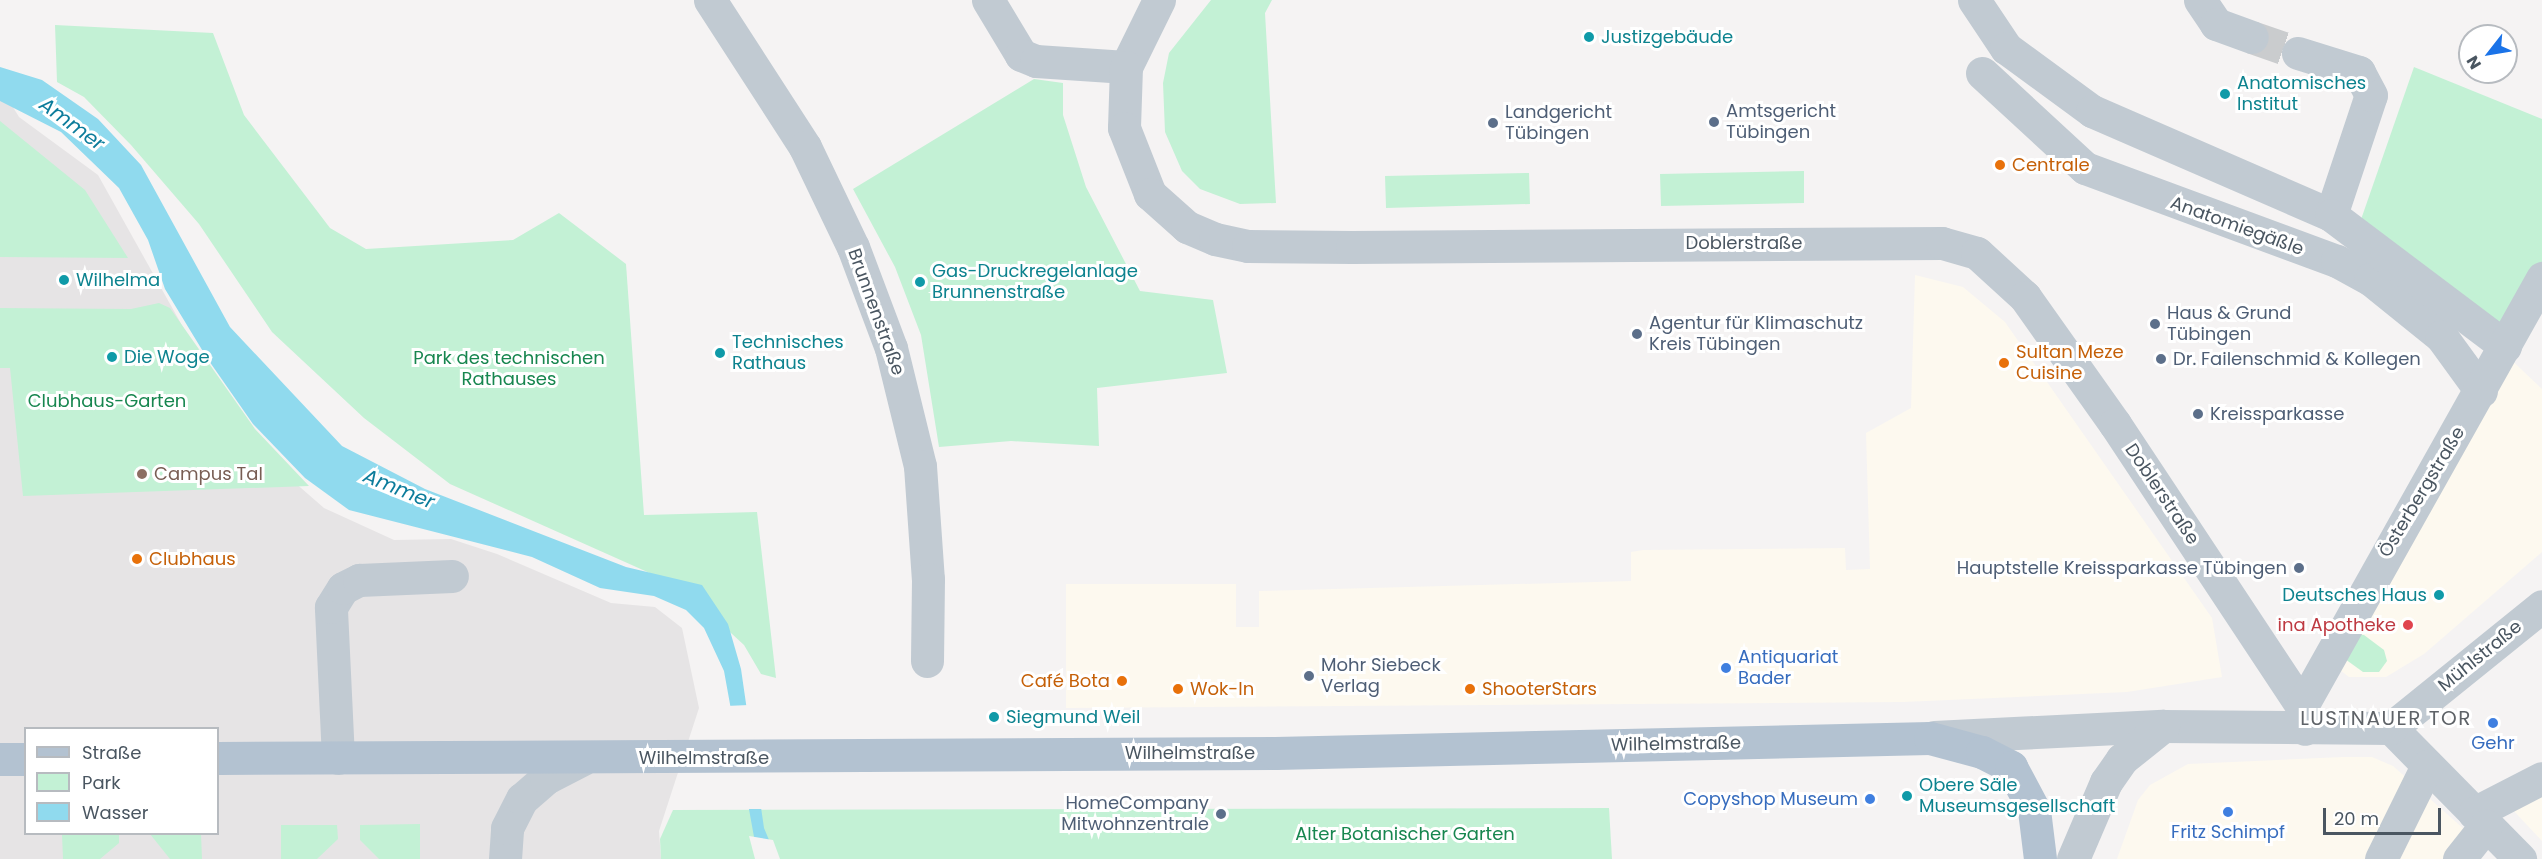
<!DOCTYPE html>
<html>
<head>
<meta charset="utf-8">
<style>
	body { margin:0 }
	#map { position:relative; width:2542px; height:859px; overflow:hidden; background:#f5f3f3; font-family:Poppins,sans-serif }
	div>[style] { position:absolute }
	.commercial>* { inset:0; background:#fdf9ef }
	.education>* { inset:0; background:#e6e4e5 }
	.green>* { inset:0; background:#c3f1d5 }
	.water>* { inset:0; background:#90daee }
	.pier>* { inset:0; background:#f5f3f3 }
	.minor-tunnel>* { height:33px; margin-top:-16.5px; transform-origin:0; background:repeating-linear-gradient(90deg,#caccce 0 33px,transparent 0 49px) }
	.minor>* { height:33px; margin:-16.5px; padding:0 16.5px; transform-origin:16.5px; border-radius:16.5px; background:#c1cad2 }
	.major>* { height:33px; margin:-16.5px; padding:0 16.5px; transform-origin:16.5px; border-radius:16.5px; background:#b3c2d1 }
	.dots>* { width:16px; height:16px; translate:-50% -50%; box-sizing:border-box; border:3px solid #fff; border-radius:50% }
	span { translate:-50% -50%; white-space:nowrap; text-align:center; line-height:1.15; -webkit-text-stroke:6px #fff; paint-order:stroke }
	.culture-label { font-size:18px; color:#0d838f }
	.left { translate:0 -50%; text-align:left }
	.right { translate:-100% -50%; text-align:right }
	.service-label { font-size:18px; color:#4e5e75 }
	.food-label { font-size:18px; color:#c56008 }
	.street-label { font-size:18px; color:#4a5661 }
	.park-label { font-size:18px; color:#17864f }
	.education-label { font-size:18px; color:#785e54 }
	.health-label { font-size:18px; color:#be3a42 }
	.shop-label { font-size:18px; color:#366cbe }
	.water-label { font-size:20px; color:#0c7c9b; font-style:italic }
	.neighbourhood-label { font-size:20px; color:#5f6368; letter-spacing:1.5px }
	.legend { position:absolute; left:24px; top:727px; width:195px; height:108px; box-sizing:border-box; background:#fff; border:2px solid #b7bbc0; margin:0; padding:8px 10px; list-style:none; font-size:18px; color:#4a5661 }
	.legend li { display:flex; align-items:center; gap:12px; height:30px }
	.legend b { width:30px; border:2px solid #b7bbc0 }
	.north { position:absolute; left:2458px; top:24px; width:60px; height:60px; box-sizing:border-box; background:#fff; border:2px solid #b7bbc0; border-radius:50%; rotate:239deg; font-size:16px; font-weight:700; line-height:24px; text-align:center; color:#4a5661 }
	.north::after { content:''; display:block; margin:auto; width:21px; height:27px; background:#1a73e8; clip-path:polygon(50% 0,100% 100%,50% 72%,0 100%) }
	.scale { position:absolute; left:2323px; top:808px; width:118px; height:27px; box-sizing:border-box; border:3px solid #4a5661; border-top:0; padding-left:8px; font-size:18px; line-height:21px; white-space:nowrap; color:#4a5661; -webkit-text-stroke:4px #fff; paint-order:stroke }
</style>
</head>
<body>
<div id="map">
	<div class="commercial">
		<i style="clip-path:polygon(1915px 275px,1963px 287px,2005px 322px,2212px 618px,2222px 677px,2127px 692px,1903px 702px,1066px 708px,1066px 584px,1236px 584px,1236px 627px,1259px 627px,1259px 591px,1631px 581px,1631px 552px,1643px 550px,1845px 548px,1846px 570px,1870px 569px,1866px 433px,1911px 408px)"></i>
		<i style="clip-path:polygon(2503px 352px,2542px 389px,2542px 552px,2424px 654px,2386px 677px,2349px 677px,2327px 660px)"></i>
		<i style="clip-path:polygon(2343px 757px,2372px 757px,2393px 766px,2474px 838px,2477px 859px,2117px 859px,2138px 800px,2150px 785px,2188px 764px)"></i>
		<i style="clip-path:polygon(2542px 794px,2542px 841px,2512px 809px)"></i>
	</div>
	<div class="education">
		<i style="clip-path:polygon(evenodd,0 86px,19px 117px,98px 175px,246px 440px,324px 508px,394px 540px,451px 539px,497px 554px,611px 603px,655px 607px,682px 628px,699px 708px,659px 831px,661px 859px,0 859px,0 86px,26px 728px,218px 728px,218px 834px,26px 834px,26px 728px)"></i>
	</div>
	<div class="green">
		<i style="clip-path:polygon(1211px 0,1272px 0,1265px 13px,1276px 203px,1240px 204px,1200px 189px,1182px 171px,1165px 132px,1163px 83px,1169px 53px)"></i>
		<i style="clip-path:polygon(55px 25px,213px 33px,244px 115px,330px 228px,366px 249px,513px 240px,559px 213px,626px 264px,644px 515px,757px 512px,776px 678px,761px 674px,744px 645px,681px 587px,450px 484px,364px 418px,272px 332px,199px 224px,131px 145px,84px 97px,57px 82px)"></i>
		<i style="clip-path:polygon(2414px 67px,2542px 119px,2542px 276px,2505px 346px,2357px 231px)"></i>
		<i style="clip-path:polygon(1034px 79px,1063px 83px,1063px 115px,1086px 187px,1140px 291px,1213px 300px,1227px 373px,1097px 388px,1099px 446px,1011px 441px,939px 447px,921px 335px,895px 267px,853px 189px)"></i>
		<i style="clip-path:polygon(0 121px,85px 190px,128px 258px,0 257px)"></i>
		<i style="clip-path:polygon(1804px 171px,1804px 203px,1661px 206px,1660px 174px)"></i>
		<i style="clip-path:polygon(1529px 173px,1530px 204px,1386px 208px,1385px 176px)"></i>
		<i style="clip-path:polygon(159px 303px,170px 308px,255px 429px,309px 486px,23px 496px,10px 368px,0 368px,0 308px,131px 309px)"></i>
		<i style="clip-path:polygon(2352px 634px,2364px 635px,2384px 650px,2387px 661px,2379px 672px,2363px 672px,2345px 659px)"></i>
		<i style="clip-path:polygon(1609px 808px,1612px 859px,661px 859px,660px 839px,673px 810px)"></i>
		<i style="clip-path:polygon(420px 824px,420px 859px,379px 859px,360px 840px,360px 825px)"></i>
		<i style="clip-path:polygon(281px 825px,337px 825px,338px 839px,317px 859px,281px 859px)"></i>
		<i style="clip-path:polygon(62px 834px,119px 834px,119px 843px,100px 859px,63px 859px)"></i>
		<i style="clip-path:polygon(150px 834px,201px 834px,202px 859px,170px 859px)"></i>
	</div>
	<div class="water">
		<i style="clip-path:polygon(0 67px,42px 80px,98px 119px,141px 165px,230px 327px,342px 446px,425px 489px,626px 567px,702px 585px,728px 624px,741px 669px,764px 828px,777px 859px,758px 859px,724px 671px,704px 628px,686px 610px,654px 596px,600px 588px,532px 557px,349px 510px,305px 478px,253px 424px,207px 358px,165px 289px,148px 240px,119px 188px,61px 132px,0 101px)"></i>
	</div>
	<div class="pier">
		<i style="clip-path:polygon(749px 705px,766px 809px,743px 809px,730px 730px,726px 706px)"></i>
		<i style="clip-path:polygon(749px 836px,773px 840px,780px 859px,755px 859px)"></i>
	</div>
	<div class="minor-tunnel">
		<i style="left:2252px;top:37px;width:49px;rotate:19.2deg"></i>
	</div>
	<div class="minor">
		<i style="left:710px;top:0;width:175px;rotate:57.1deg"></i>
		<i style="left:805px;top:147px;width:111px;rotate:64.4deg"></i>
		<i style="left:853px;top:247px;width:108px;rotate:69.4deg"></i>
		<i style="left:891px;top:348px;width:122px;rotate:76.2deg"></i>
		<i style="left:920px;top:466px;width:113px;rotate:86deg"></i>
		<i style="left:928px;top:579px;width:82px;rotate:90.7deg"></i>
		<i style="left:988px;top:0;width:64px;rotate:59deg"></i>
		<i style="left:1021px;top:55px;width:16px;rotate:22deg"></i>
		<i style="left:1036px;top:61px;width:90px;rotate:3.8deg"></i>
		<i style="left:1159px;top:0;width:75px;rotate:116.2deg"></i>
		<i style="left:1126px;top:67px;width:61px;rotate:91.9deg"></i>
		<i style="left:1124px;top:128px;width:71px;rotate:68.5deg"></i>
		<i style="left:1150px;top:194px;width:50px;rotate:41.7deg"></i>
		<i style="left:1187px;top:227px;width:30px;rotate:23deg"></i>
		<i style="left:1215px;top:239px;width:34px;rotate:12deg"></i>
		<i style="left:1248px;top:246px;width:104px;rotate:0.6deg"></i>
		<i style="left:1352px;top:247px;width:590px;rotate:-0.39deg"></i>
		<i style="left:1942px;top:243px;width:36px;rotate:16deg"></i>
		<i style="left:1977px;top:253px;width:65px;rotate:42.5deg"></i>
		<i style="left:2025px;top:297px;width:156px;rotate:54.7deg"></i>
		<i style="left:2115px;top:424px;width:338px;rotate:56.5deg"></i>
		<i style="left:2302px;top:706px;width:23px;rotate:83deg"></i>
		<i style="left:1974px;top:0;width:58px;rotate:56.3deg"></i>
		<i style="left:2006px;top:48px;width:107px;rotate:36.2deg"></i>
		<i style="left:2092px;top:111px;width:261px;rotate:23.5deg"></i>
		<i style="left:2331px;top:215px;width:126px;rotate:-71.6deg"></i>
		<i style="left:2371px;top:95px;width:26px;rotate:-118deg"></i>
		<i style="left:2359px;top:72px;width:64px;rotate:-162.7deg"></i>
		<i style="left:2200px;top:0;width:29px;rotate:56deg"></i>
		<i style="left:2216px;top:24px;width:38px;rotate:20deg"></i>
		<i style="left:1982px;top:73px;width:140px;rotate:42.7deg"></i>
		<i style="left:2085px;top:168px;width:269px;rotate:20.3deg"></i>
		<i style="left:2337px;top:261px;width:38px;rotate:29deg"></i>
		<i style="left:2370px;top:279px;width:91px;rotate:38.8deg"></i>
		<i style="left:2441px;top:336px;width:68px;rotate:54deg"></i>
		<i style="left:2331px;top:215px;width:218px;rotate:37deg"></i>
		<i style="left:2302px;top:706px;width:491px;rotate:-60.7deg"></i>
		<i style="left:2391px;top:728px;width:194px;rotate:-38.9deg"></i>
		<i style="left:2391px;top:728px;width:184px;rotate:45.4deg"></i>
		<i style="left:1934px;top:737px;width:229px;rotate:-2.8deg"></i>
		<i style="left:2163px;top:726px;width:228px;rotate:0.5deg"></i>
		<i style="left:338px;top:758px;width:151px;rotate:-92.7deg"></i>
		<i style="left:331px;top:607px;width:22px;rotate:-58deg"></i>
		<i style="left:343px;top:588px;width:18px;rotate:-27deg"></i>
		<i style="left:359px;top:580px;width:93px;rotate:-2.5deg"></i>
		<i style="left:2474px;top:813px;width:76px;rotate:-27.2deg"></i>
		<i style="left:505px;top:859px;width:31px;rotate:-86deg"></i>
		<i style="left:507px;top:828px;width:33px;rotate:-63deg"></i>
		<i style="left:522px;top:799px;width:32px;rotate:-41deg"></i>
		<i style="left:546px;top:778px;width:42px;rotate:-27.2deg"></i>
		<i style="left:2073px;top:859px;width:84px;rotate:-66.8deg"></i>
		<i style="left:2106px;top:782px;width:28px;rotate:-55deg"></i>
		<i style="left:2122px;top:759px;width:53px;rotate:-38.8deg"></i>
		<i style="left:2381px;top:859px;width:104px;rotate:-63.7deg"></i>
		<i style="left:2459px;top:859px;width:43px;rotate:-51.5deg"></i>
	</div>
	<div class="major">
		<i style="left:218px;top:758px;width:1057px;rotate:-0.27deg"></i>
		<i style="left:1275px;top:753px;width:655px;rotate:-1.31deg"></i>
		<i style="left:1930px;top:738px;width:54px;rotate:15.1deg"></i>
		<i style="left:1982px;top:752px;width:33px;rotate:27deg"></i>
		<i style="left:2011px;top:767px;width:49px;rotate:61.9deg"></i>
		<i style="left:2034px;top:810px;width:49px;rotate:83deg"></i>
		<i style="left:0;top:759px;width:26px"></i>
	</div>
	<div class="dots">
		<i style="left:1589px;top:37px;background:#0f9aa8"></i>
		<i style="left:2225px;top:94px;background:#0f9aa8"></i>
		<i style="left:1714px;top:122px;background:#5c6f8a"></i>
		<i style="left:1493px;top:123px;background:#5c6f8a"></i>
		<i style="left:2000px;top:165px;background:#e8710a"></i>
		<i style="left:64px;top:280px;background:#0f9aa8"></i>
		<i style="left:920px;top:282px;background:#0f9aa8"></i>
		<i style="left:2155px;top:324px;background:#5c6f8a"></i>
		<i style="left:1637px;top:334px;background:#5c6f8a"></i>
		<i style="left:720px;top:353px;background:#0f9aa8"></i>
		<i style="left:112px;top:357px;background:#0f9aa8"></i>
		<i style="left:2161px;top:359px;background:#5c6f8a"></i>
		<i style="left:2004px;top:363px;background:#e8710a"></i>
		<i style="left:2198px;top:414px;background:#5c6f8a"></i>
		<i style="left:142px;top:474px;background:#8d6e63"></i>
		<i style="left:137px;top:559px;background:#e8710a"></i>
		<i style="left:2299px;top:568px;background:#5c6f8a"></i>
		<i style="left:2439px;top:595px;background:#0f9aa8"></i>
		<i style="left:2408px;top:625px;background:#e0444e"></i>
		<i style="left:1726px;top:668px;background:#3f7fe0"></i>
		<i style="left:1309px;top:676px;background:#5c6f8a"></i>
		<i style="left:1122px;top:681px;background:#e8710a"></i>
		<i style="left:1178px;top:689px;background:#e8710a"></i>
		<i style="left:1470px;top:689px;background:#e8710a"></i>
		<i style="left:994px;top:717px;background:#0f9aa8"></i>
		<i style="left:2493px;top:723px;background:#3f7fe0"></i>
		<i style="left:1907px;top:796px;background:#0f9aa8"></i>
		<i style="left:1870px;top:799px;background:#3f7fe0"></i>
		<i style="left:2228px;top:812px;background:#3f7fe0"></i>
		<i style="left:1221px;top:814px;background:#5c6f8a"></i>
	</div>
	<div class="culture-label">
		<span class="left" style="left:1601px;top:37px">Justizgebäude</span>
		<span class="left" style="left:2237px;top:94px">Anatomisches<br>Institut</span>
		<span class="left" style="left:932px;top:282px">Gas-Druckregelanlage<br>Brunnenstraße</span>
		<span class="left" style="left:76px;top:280px">Wilhelma</span>
		<span class="left" style="left:732px;top:353px">Technisches<br>Rathaus</span>
		<span class="left" style="left:124px;top:357px">Die Woge</span>
		<span class="right" style="left:2427px;top:595px">Deutsches Haus</span>
		<span class="left" style="left:1006px;top:717px">Siegmund Weil</span>
		<span class="left" style="left:1919px;top:796px">Obere Säle<br>Museumsgesellschaft</span>
	</div>
	<div class="service-label">
		<span class="left" style="left:1726px;top:122px">Amtsgericht<br>Tübingen</span>
		<span class="left" style="left:1505px;top:123px">Landgericht<br>Tübingen</span>
		<span class="left" style="left:2167px;top:324px">Haus &amp; Grund<br>Tübingen</span>
		<span class="left" style="left:1649px;top:334px">Agentur für Klimaschutz<br>Kreis Tübingen</span>
		<span class="left" style="left:2173px;top:359px">Dr. Failenschmid &amp; Kollegen</span>
		<span class="left" style="left:2210px;top:414px">Kreissparkasse</span>
		<span class="right" style="left:2287px;top:568px">Hauptstelle Kreissparkasse Tübingen</span>
		<span class="left" style="left:1321px;top:676px">Mohr Siebeck<br>Verlag</span>
		<span class="right" style="left:1209px;top:814px">HomeCompany<br>Mitwohnzentrale</span>
	</div>
	<div class="food-label">
		<span class="left" style="left:2012px;top:165px">Centrale</span>
		<span class="left" style="left:2016px;top:363px">Sultan Meze<br>Cuisine</span>
		<span class="left" style="left:149px;top:559px">Clubhaus</span>
		<span class="right" style="left:1110px;top:681px">Café Bota</span>
		<span class="left" style="left:1190px;top:689px">Wok-In</span>
		<span class="left" style="left:1482px;top:689px">ShooterStars</span>
	</div>
	<div class="street-label">
		<span style="left:2237px;top:226px;rotate:20deg">Anatomiegäßle</span>
		<span style="left:1744px;top:243px">Doblerstraße</span>
		<span style="left:876px;top:312px;rotate:70deg">Brunnenstraße</span>
		<span style="left:2422px;top:492px;rotate:-59deg">Österbergstraße</span>
		<span style="left:2162px;top:494px;rotate:56deg">Doblerstraße</span>
		<span style="left:2480px;top:656px;rotate:-39deg">Mühlstraße</span>
		<span style="left:1676px;top:744px;rotate:-1deg">Wilhelmstraße</span>
		<span style="left:1190px;top:753px">Wilhelmstraße</span>
		<span style="left:704px;top:758px">Wilhelmstraße</span>
	</div>
	<div class="park-label">
		<span style="left:509px;top:369px">Park des technischen<br>Rathauses</span>
		<span style="left:107px;top:401px">Clubhaus-Garten</span>
		<span style="left:1405px;top:834px">Alter Botanischer Garten</span>
	</div>
	<div class="education-label">
		<span class="left" style="left:154px;top:474px">Campus Tal</span>
	</div>
	<div class="health-label">
		<span class="right" style="left:2396px;top:625px">ina Apotheke</span>
	</div>
	<div class="shop-label">
		<span class="left" style="left:1738px;top:668px">Antiquariat<br>Bader</span>
		<span style="left:2493px;top:743px">Gehr</span>
		<span class="right" style="left:1858px;top:799px">Copyshop Museum</span>
		<span style="left:2228px;top:832px">Fritz Schimpf</span>
	</div>
	<div class="water-label">
		<span style="left:72px;top:124px;rotate:36deg">Ammer</span>
		<span style="left:399px;top:489px;rotate:22deg">Ammer</span>
	</div>
	<div class="neighbourhood-label">
		<span style="left:2386px;top:718px">LUSTNAUER TOR</span>
	</div>
	<ul class="legend">
	<li><b style="height:8px;background:#b3c2d1"></b>Straße</li>
	<li><b style="height:16px;background:#c3f1d5"></b>Park</li>
	<li><b style="height:16px;background:#90daee"></b>Wasser</li>
	</ul>
	<div class="north">N</div>
	<div class="scale">20 m</div>
</div>
</body>
</html>
